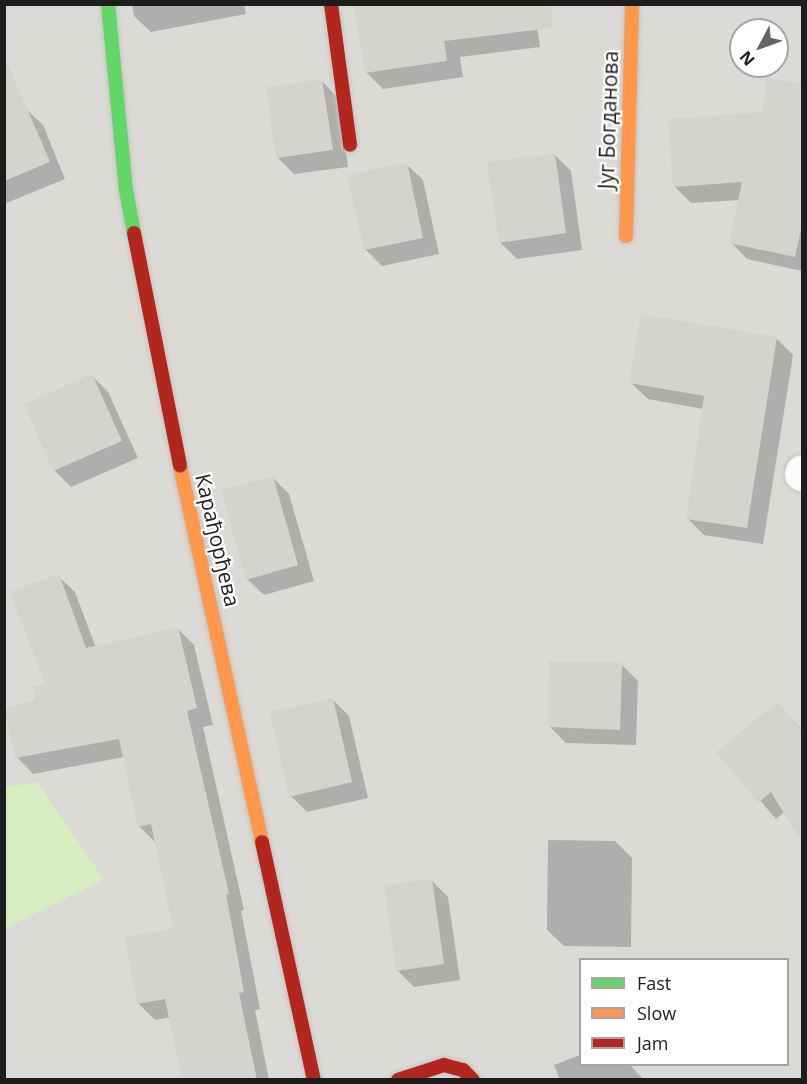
<!DOCTYPE html>
<html>
<head>
<meta charset="utf-8">
<style>
	body { margin:0 }
	#map { position:relative; width:807px; height:1084px; overflow:hidden; background:#ecebe5; font-family:"Open Sans",sans-serif }
	div>[style] { position:absolute }
	.residential>* { inset:0; background:#dbdad7 }
	.grass>* { inset:0; background:#d5edc1 }
	.shadow>* { inset:0; background:#0003 }
	.building>* { inset:0; background:#d5d3ce }
	.roads { filter:drop-shadow(0 0 2px #c4c4c1) drop-shadow(0 0 2px #c4c4c1) }
	.street>* { height:33px; margin:-16.5px; padding:0 16.5px; transform-origin:16.5px; border-radius:16.5px; background:#fcfcfb }
	.fast>* { height:14px; margin:-7px; padding:0 7px; transform-origin:7px; border-radius:7px; background:#63d668 }
	.slow>* { height:14px; margin:-7px; padding:0 7px; transform-origin:7px; border-radius:7px; background:#ff974d }
	.jam>* { height:14px; margin:-7px; padding:0 7px; transform-origin:7px; border-radius:7px; background:#b3261e }
	span { translate:-50% -50%; white-space:nowrap; text-align:center; line-height:1.15; -webkit-text-stroke:4.5px #fff; paint-order:stroke }
	.street-label { font-size:21px; color:#1d1d1d }
	.frame { position:absolute; inset:0; border:6px solid #1d1d1d; pointer-events:none }
	.legend { position:absolute; left:579px; top:958px; width:210px; height:108px; box-sizing:border-box; background:#fff; border:2px solid #a5a5a5; margin:0; padding:8px 10px; list-style:none; font-size:18px; color:#1d1d1d }
	.legend li { display:flex; align-items:center; gap:12px; height:30px }
	.legend b { width:30px; border:2px solid #a5a5a5 }
	.north { position:absolute; left:729px; top:18px; width:60px; height:60px; box-sizing:border-box; background:#fff; border:2px solid #a5a5a5; border-radius:50%; rotate:229deg; font-size:16px; font-weight:700; line-height:24px; text-align:center; color:#1d1d1d }
	.north::after { content:''; display:block; margin:auto; width:21px; height:27px; background:#656563; clip-path:polygon(50% 0,100% 100%,50% 72%,0 100%) }
</style>
</head>
<body>
<div id="map">
	<div class="residential">
		<i style="clip-path:polygon(evenodd,5px 5px,802px 5px,802px 1079px,5px 1079px,5px 928px,103px 879px,37px 782px,5px 788px,5px 5px,741px 30px,777px 30px,777px 66px,741px 66px,741px 30px,5px 5px,580px 960px,788px 960px,788px 1064px,580px 1064px,580px 960px)"></i>
	</div>
	<div class="grass">
		<i style="clip-path:polygon(37px 782px,104px 880px,5px 928px,5px 788px)"></i>
	</div>
	<div class="shadow">
		<i style="clip-path:polygon(132px 4px,244px 4px,246px 14px,151px 32px,134px 16px)"></i>
		<i style="clip-path:polygon(534px 4px,540px 47px,460px 57px,463px 77px,383px 89px,366px 72px)"></i>
		<i style="clip-path:polygon(769px 79px,802px 85px,802px 271px,747px 259px,731px 242px,740px 200px,691px 203px,674px 186px,763px 113px)"></i>
		<i style="clip-path:polygon(322px 81px,338px 98px,348px 167px,294px 174px,278px 158px)"></i>
		<i style="clip-path:polygon(4px 105px,26px 109px,43px 125px,65px 179px,4px 204px)"></i>
		<i style="clip-path:polygon(554px 154px,571px 171px,582px 250px,517px 259px,500px 242px)"></i>
		<i style="clip-path:polygon(406px 164px,423px 180px,439px 254px,382px 266px,366px 250px)"></i>
		<i style="clip-path:polygon(776px 338px,793px 355px,763px 544px,704px 535px,687px 518px,703px 409px,648px 399px,631px 383px)"></i>
		<i style="clip-path:polygon(92px 376px,108px 392px,138px 458px,71px 487px,55px 471px,26px 404px)"></i>
		<i style="clip-path:polygon(273px 478px,289px 494px,314px 581px,264px 595px,247px 579px)"></i>
		<i style="clip-path:polygon(58px 576px,75px 592px,96px 648px,178px 629px,194px 645px,213px 725px,203px 727px,244px 910px,241px 911px,260px 1009px,255px 1010px,269px 1080px,184px 1080px,171px 1017px,155px 1020px,138px 1003px,174px 929px,157px 844px,139px 826px,124px 757px,33px 774px,17px 757px,47px 685px)"></i>
		<i style="clip-path:polygon(621px 664px,638px 681px,636px 745px,566px 743px,550px 727px)"></i>
		<i style="clip-path:polygon(332px 699px,349px 716px,368px 798px,307px 812px,291px 796px)"></i>
		<i style="clip-path:polygon(778px 704px,802px 730px,802px 840px,785px 811px,776px 819px,719px 752px)"></i>
		<i style="clip-path:polygon(548px 840px,615px 841px,632px 858px,631px 947px,564px 946px,547px 930px)"></i>
		<i style="clip-path:polygon(431px 880px,448px 897px,460px 980px,414px 987px,397px 970px)"></i>
		<i style="clip-path:polygon(580px 1055px,580px 1064px,631px 1066px,644px 1080px,560px 1080px,554px 1065px)"></i>
	</div>
	<div class="building">
		<i style="clip-path:polygon(354px 4px,551px 4px,553px 28px,444px 41px,447px 61px,365px 73px)"></i>
		<i style="clip-path:polygon(4px 55px,50px 162px,4px 181px)"></i>
		<i style="clip-path:polygon(767px 77px,802px 84px,802px 225px,795px 257px,729px 243px,742px 182px,673px 187px,668px 119px,762px 112px)"></i>
		<i style="clip-path:polygon(322px 79px,333px 150px,276px 158px,266px 87px)"></i>
		<i style="clip-path:polygon(555px 153px,566px 233px,499px 243px,487px 162px)"></i>
		<i style="clip-path:polygon(407px 162px,423px 238px,364px 250px,347px 175px)"></i>
		<i style="clip-path:polygon(641px 314px,777px 337px,747px 528px,686px 519px,704px 396px,629px 383px)"></i>
		<i style="clip-path:polygon(92px 374px,122px 441px,53px 471px,24px 404px)"></i>
		<i style="clip-path:polygon(273px 476px,298px 565px,246px 580px,221px 490px)"></i>
		<i style="clip-path:polygon(59px 574px,86px 648px,178px 627px,197px 708px,187px 711px,229px 894px,226px 894px,244px 992px,239px 993px,257px 1080px,182px 1080px,165px 999px,137px 1004px,125px 937px,173px 928px,151px 824px,138px 827px,119px 739px,15px 758px,4px 708px,35px 700px,33px 686px,45px 684px,10px 592px)"></i>
		<i style="clip-path:polygon(549px 661px,622px 663px,620px 730px,548px 727px)"></i>
		<i style="clip-path:polygon(333px 698px,352px 782px,289px 797px,270px 712px)"></i>
		<i style="clip-path:polygon(778px 702px,802px 731px,802px 843px,771px 792px,758px 803px,716px 752px)"></i>
		<i style="clip-path:polygon(432px 879px,444px 964px,396px 971px,384px 885px)"></i>
	</div>
	<div class="roads">
		<div class="street">
			<i style="left:801px;top:474px;width:3px;rotate:-72deg"></i>
		</div>
		<div class="fast">
			<i style="left:108px;top:4px;width:187px;rotate:84.5deg"></i>
			<i style="left:126px;top:190px;width:44px;rotate:79.5deg"></i>
		</div>
		<div class="slow">
			<i style="left:626px;top:236px;width:232px;rotate:-88.5deg"></i>
			<i style="left:180px;top:466px;width:385px;rotate:77.7deg"></i>
		</div>
		<div class="jam">
			<i style="left:331px;top:4px;width:142px;rotate:82.3deg"></i>
			<i style="left:134px;top:233px;width:237px;rotate:78.8deg"></i>
			<i style="left:262px;top:842px;width:244px;rotate:77.7deg"></i>
			<i style="left:398px;top:1080px;width:48px;rotate:-18.1deg"></i>
			<i style="left:444px;top:1065px;width:20px;rotate:15deg"></i>
			<i style="left:463px;top:1070px;width:14px;rotate:45deg"></i>
		</div>
	</div>
	<div class="street-label">
		<span style="left:608px;top:120px;rotate:-88deg">Југ Богданова</span>
		<span style="left:218px;top:540px;rotate:77deg">Карађорђева</span>
	</div>
	<div class="frame"></div>
	<ul class="legend">
	<li><b style="height:8px;background:#63d668"></b>Fast</li>
	<li><b style="height:8px;background:#ff974d"></b>Slow</li>
	<li><b style="height:8px;background:#b3261e"></b>Jam</li>
	</ul>
	<div class="north">N</div>
</div>
</body>
</html>
